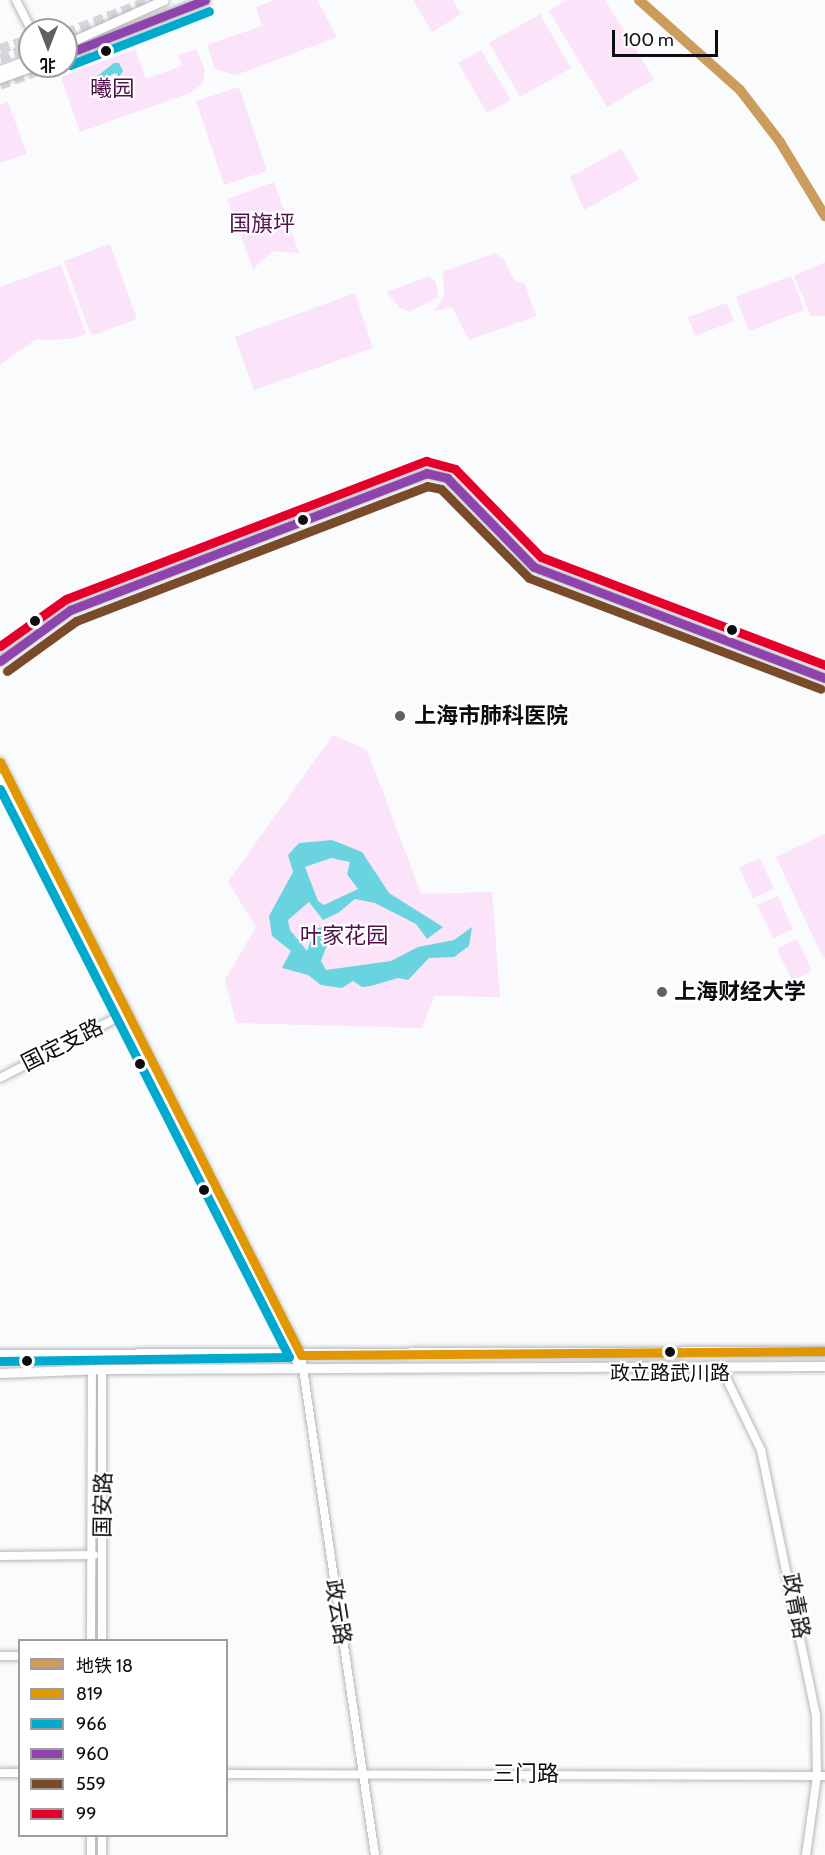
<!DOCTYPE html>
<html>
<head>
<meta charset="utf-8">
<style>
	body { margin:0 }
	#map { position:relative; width:825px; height:1855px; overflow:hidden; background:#f9fbfd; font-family:Cabin,"Noto Sans SC",sans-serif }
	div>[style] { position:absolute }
	.green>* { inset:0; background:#fbe3f9 }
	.water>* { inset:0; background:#6ad3e0 }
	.highway-tunnel>* { height:10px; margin-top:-5px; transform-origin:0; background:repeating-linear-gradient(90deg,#d5d7da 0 10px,transparent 0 15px) }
	.roads { filter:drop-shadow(0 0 2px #b5b7ba) drop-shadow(0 0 2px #b5b7ba) }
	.minor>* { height:8px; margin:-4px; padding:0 4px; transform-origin:4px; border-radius:4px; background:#fefeff }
	.major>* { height:9px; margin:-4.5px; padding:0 4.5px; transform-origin:4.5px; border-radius:4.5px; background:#fefeff }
	.bus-1>* { height:9px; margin:-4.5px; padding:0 4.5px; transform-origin:4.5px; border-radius:4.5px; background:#e09702 }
	.bus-2>* { height:9px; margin:-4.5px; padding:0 4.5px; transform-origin:4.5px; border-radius:4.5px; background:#00a9ce }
	.bus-3>* { height:9px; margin:-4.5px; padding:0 4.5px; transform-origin:4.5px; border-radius:4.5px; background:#8e44ad }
	.bus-4>* { height:9px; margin:-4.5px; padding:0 4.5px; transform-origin:4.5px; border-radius:4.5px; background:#7a4b2a }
	.bus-5>* { height:9px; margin:-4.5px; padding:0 4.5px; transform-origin:4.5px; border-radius:4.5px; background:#e4002b }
	.metro-1>* { height:10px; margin:-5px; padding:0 5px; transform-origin:5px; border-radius:5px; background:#cc9c5d }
	.dots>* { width:16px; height:16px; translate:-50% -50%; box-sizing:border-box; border:3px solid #fff; border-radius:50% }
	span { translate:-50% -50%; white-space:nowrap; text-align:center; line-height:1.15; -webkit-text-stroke:4.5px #fff; paint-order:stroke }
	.bus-label { font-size:20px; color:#0c0d11 }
	.park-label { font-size:22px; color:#50104c }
	.poi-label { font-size:22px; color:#0c0d11; font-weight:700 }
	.left { translate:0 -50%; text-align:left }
	.street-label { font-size:22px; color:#0c0d11 }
	.legend { position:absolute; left:18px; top:1639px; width:210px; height:198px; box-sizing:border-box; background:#fff; border:2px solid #9e9ea0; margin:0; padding:8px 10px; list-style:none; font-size:18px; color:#0c0d11 }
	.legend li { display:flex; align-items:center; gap:12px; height:30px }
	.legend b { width:30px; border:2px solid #9e9ea0 }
	.north { position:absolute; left:18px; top:18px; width:60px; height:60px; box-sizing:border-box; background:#fff; border:2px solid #9e9ea0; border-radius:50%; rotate:180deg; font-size:16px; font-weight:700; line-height:24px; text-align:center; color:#0c0d11 }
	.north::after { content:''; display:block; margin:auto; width:21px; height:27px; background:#5f6064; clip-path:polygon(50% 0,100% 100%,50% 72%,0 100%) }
	.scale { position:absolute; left:612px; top:30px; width:106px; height:27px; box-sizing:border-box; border:3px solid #0c0d11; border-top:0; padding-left:8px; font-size:18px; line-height:21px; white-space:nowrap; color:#0c0d11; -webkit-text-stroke:4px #fff; paint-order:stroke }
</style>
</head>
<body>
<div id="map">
	<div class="green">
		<i style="clip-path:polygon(275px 0,317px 0,337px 37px,236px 75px,215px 69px,207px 45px,262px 26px,256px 7px)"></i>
		<i style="clip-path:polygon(413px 0,453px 0,461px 14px,432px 32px)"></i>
		<i style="clip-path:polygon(567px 0,605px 0,654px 79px,607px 107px,549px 11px)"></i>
		<i style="clip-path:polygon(540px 14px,571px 68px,520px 97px,489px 43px)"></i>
		<i style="clip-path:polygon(135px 49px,146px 79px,182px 66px,178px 55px,196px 49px,205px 70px,203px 83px,192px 92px,80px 132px,61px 77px)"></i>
		<i style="clip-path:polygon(481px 50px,511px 100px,487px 113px,458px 63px)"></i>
		<i style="clip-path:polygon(239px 87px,267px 171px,224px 185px,196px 101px)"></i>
		<i style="clip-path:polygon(8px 102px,27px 154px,0 163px,0 105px)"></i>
		<i style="clip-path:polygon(621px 149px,639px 179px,584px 210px,570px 177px)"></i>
		<i style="clip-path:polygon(274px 182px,299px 253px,273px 251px,253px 269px,227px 199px)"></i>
		<i style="clip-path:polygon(110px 244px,137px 319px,94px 335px,90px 333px,64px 261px)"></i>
		<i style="clip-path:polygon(495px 253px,504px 260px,514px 280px,525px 284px,536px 316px,469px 340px,452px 307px,434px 311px,444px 297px,443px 272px)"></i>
		<i style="clip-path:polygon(825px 262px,825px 316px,811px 316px,794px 276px)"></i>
		<i style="clip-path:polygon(61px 265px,86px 334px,72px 339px,35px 340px,0 365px,0 287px)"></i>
		<i style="clip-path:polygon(791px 276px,804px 310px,749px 331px,736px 297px)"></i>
		<i style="clip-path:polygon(428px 277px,436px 282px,438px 297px,409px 312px,400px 308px,386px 292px)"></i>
		<i style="clip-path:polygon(355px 293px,373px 348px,254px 390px,235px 337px)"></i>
		<i style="clip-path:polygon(727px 303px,734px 321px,695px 336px,688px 317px)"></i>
		<i style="clip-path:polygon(333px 735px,367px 750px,421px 894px,492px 892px,500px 997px,434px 996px,422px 1028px,236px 1023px,225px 980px,256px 927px,228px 882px)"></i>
		<i style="clip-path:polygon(825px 834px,825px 957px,823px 958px,776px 857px)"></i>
		<i style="clip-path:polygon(760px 858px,774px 889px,753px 898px,739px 867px)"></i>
		<i style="clip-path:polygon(778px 896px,793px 929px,773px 938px,757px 905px)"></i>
		<i style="clip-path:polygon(797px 939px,812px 971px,792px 981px,777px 949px)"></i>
	</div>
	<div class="water">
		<i style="clip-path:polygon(114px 63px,119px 63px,123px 71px,119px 77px,116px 73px,111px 75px,109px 92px,97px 90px,96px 77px)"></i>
		<i style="clip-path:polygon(evenodd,332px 840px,362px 852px,389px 893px,443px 927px,427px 939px,416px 924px,375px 903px,355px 899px,338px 913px,323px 920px,309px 902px,288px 920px,290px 930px,307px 951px,315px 929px,331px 924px,333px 929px,321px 961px,326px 970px,391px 961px,418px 947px,454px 940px,472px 927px,469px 946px,454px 957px,429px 958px,408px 980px,398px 978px,371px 986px,362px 987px,353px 981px,342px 988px,321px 985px,308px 975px,282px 968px,291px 951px,272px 936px,269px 916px,293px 872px,288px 855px,299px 843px,332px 840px,331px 858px,350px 862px,347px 874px,358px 889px,324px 905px,318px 901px,305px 867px,331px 858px)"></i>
	</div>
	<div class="highway-tunnel">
		<i style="left:66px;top:33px;width:92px;rotate:-21deg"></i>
		<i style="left:0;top:49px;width:32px;rotate:-18deg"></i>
		<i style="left:0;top:58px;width:32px;rotate:-20deg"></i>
		<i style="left:66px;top:60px;width:48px;rotate:-23.4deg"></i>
		<i style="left:0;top:85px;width:54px;rotate:-20.4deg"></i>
	</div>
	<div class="roads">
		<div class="minor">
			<i style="left:16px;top:0;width:34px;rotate:63deg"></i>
			<i style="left:0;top:661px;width:87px;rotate:-36.1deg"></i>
			<i style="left:70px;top:610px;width:381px;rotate:-21deg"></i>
			<i style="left:426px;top:473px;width:22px;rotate:13deg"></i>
			<i style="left:447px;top:478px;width:124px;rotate:45.7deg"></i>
			<i style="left:534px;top:567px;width:311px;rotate:20.9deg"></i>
			<i style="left:0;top:762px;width:665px;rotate:63.09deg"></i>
			<i style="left:301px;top:1355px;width:505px;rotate:81.58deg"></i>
			<i style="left:0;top:778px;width:662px;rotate:63.05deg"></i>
			<i style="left:0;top:1078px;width:140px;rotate:-27.3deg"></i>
			<i style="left:721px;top:1367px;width:92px;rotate:64.3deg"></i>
			<i style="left:761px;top:1450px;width:271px;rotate:78.3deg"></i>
			<i style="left:816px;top:1715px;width:61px;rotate:89.1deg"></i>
			<i style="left:817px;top:1776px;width:80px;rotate:97.9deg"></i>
			<i style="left:0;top:1556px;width:94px;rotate:-0.6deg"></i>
			<i style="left:91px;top:1640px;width:271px;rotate:-89.8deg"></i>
			<i style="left:102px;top:1640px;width:271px;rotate:-90deg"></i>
			<i style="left:0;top:1656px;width:20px"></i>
			<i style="left:0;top:1773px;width:20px"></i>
			<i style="left:226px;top:1774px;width:599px;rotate:0.19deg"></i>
			<i style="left:91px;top:1855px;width:19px;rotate:-90deg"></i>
			<i style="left:102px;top:1855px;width:19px;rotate:-90deg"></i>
		</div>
		<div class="major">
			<i style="left:66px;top:44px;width:107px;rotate:-24.2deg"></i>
			<i style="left:66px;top:54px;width:149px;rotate:-21.2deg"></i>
			<i style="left:0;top:70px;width:32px;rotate:-20deg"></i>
			<i style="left:0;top:78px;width:35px;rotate:-20deg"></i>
			<i style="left:0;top:1354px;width:825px;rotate:-0.21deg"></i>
			<i style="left:0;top:1373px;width:102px;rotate:-2.2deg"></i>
			<i style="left:102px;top:1369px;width:723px;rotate:-0.24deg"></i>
		</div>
	</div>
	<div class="bus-1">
		<i style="left:0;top:762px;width:665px;rotate:63.09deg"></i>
		<i style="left:301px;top:1355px;width:524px;rotate:-0.44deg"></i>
	</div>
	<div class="bus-2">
		<i style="left:70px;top:65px;width:149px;rotate:-21.2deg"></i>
		<i style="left:0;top:789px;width:637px;rotate:63.03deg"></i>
		<i style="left:289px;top:1357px;width:289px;rotate:179.2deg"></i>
	</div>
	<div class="bus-3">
		<i style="left:66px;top:54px;width:149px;rotate:-21.2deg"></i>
		<i style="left:0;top:661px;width:87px;rotate:-36.1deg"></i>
		<i style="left:70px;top:610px;width:381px;rotate:-21deg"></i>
		<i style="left:426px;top:473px;width:22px;rotate:13deg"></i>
		<i style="left:447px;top:478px;width:124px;rotate:45.7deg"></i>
		<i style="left:534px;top:567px;width:311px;rotate:20.9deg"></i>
	</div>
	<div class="bus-4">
		<i style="left:7px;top:671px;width:85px;rotate:-35.9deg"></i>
		<i style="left:76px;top:621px;width:376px;rotate:-21deg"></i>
		<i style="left:427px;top:486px;width:14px;rotate:12deg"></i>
		<i style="left:441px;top:489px;width:125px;rotate:45.3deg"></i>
		<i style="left:529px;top:578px;width:312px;rotate:20.8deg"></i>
	</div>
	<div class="bus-5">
		<i style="left:0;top:646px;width:81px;rotate:-35.5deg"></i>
		<i style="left:66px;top:599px;width:386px;rotate:-21deg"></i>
		<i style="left:426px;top:461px;width:30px;rotate:15deg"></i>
		<i style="left:455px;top:469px;width:123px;rotate:45.7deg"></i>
		<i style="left:541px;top:557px;width:304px;rotate:20.8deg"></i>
	</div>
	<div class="metro-1">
		<i style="left:639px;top:0;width:135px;rotate:41.7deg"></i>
		<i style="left:740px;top:90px;width:66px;rotate:52.4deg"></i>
		<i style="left:780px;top:142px;width:87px;rotate:58.7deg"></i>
	</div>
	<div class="dots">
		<i style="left:106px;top:51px;background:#0c0d11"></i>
		<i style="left:303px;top:520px;background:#0c0d11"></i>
		<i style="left:35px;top:621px;background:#0c0d11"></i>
		<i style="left:732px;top:630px;background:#0c0d11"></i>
		<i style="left:400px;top:716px;background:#5f6064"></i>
		<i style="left:662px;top:992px;background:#5f6064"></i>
		<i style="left:140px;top:1064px;background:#0c0d11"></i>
		<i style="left:204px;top:1190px;background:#0c0d11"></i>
		<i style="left:670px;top:1352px;background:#0c0d11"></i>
		<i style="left:27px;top:1361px;background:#0c0d11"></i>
	</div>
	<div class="bus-label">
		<span style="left:670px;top:1373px">政立路武川路</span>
	</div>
	<div class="park-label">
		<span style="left:112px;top:89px">曦园</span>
		<span style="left:262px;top:224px">国旗坪</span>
		<span style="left:344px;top:936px">叶家花园</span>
	</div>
	<div class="poi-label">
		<span class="left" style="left:414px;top:716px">上海市肺科医院</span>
		<span class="left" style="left:674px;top:992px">上海财经大学</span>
	</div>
	<div class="street-label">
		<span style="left:62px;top:1045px;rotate:-27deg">国定支路</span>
		<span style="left:103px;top:1505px;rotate:-89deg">国安路</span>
		<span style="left:796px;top:1606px;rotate:79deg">政青路</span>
		<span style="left:338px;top:1612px;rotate:81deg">政云路</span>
		<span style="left:526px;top:1774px">三门路</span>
	</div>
	<ul class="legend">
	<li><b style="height:8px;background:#cc9c5d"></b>地铁 18</li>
	<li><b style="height:8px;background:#e09702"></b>819</li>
	<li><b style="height:8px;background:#00a9ce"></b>966</li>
	<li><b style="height:8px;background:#8e44ad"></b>960</li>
	<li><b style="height:8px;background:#7a4b2a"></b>559</li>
	<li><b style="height:8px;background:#e4002b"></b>99</li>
	</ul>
	<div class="north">北</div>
	<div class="scale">100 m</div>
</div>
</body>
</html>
